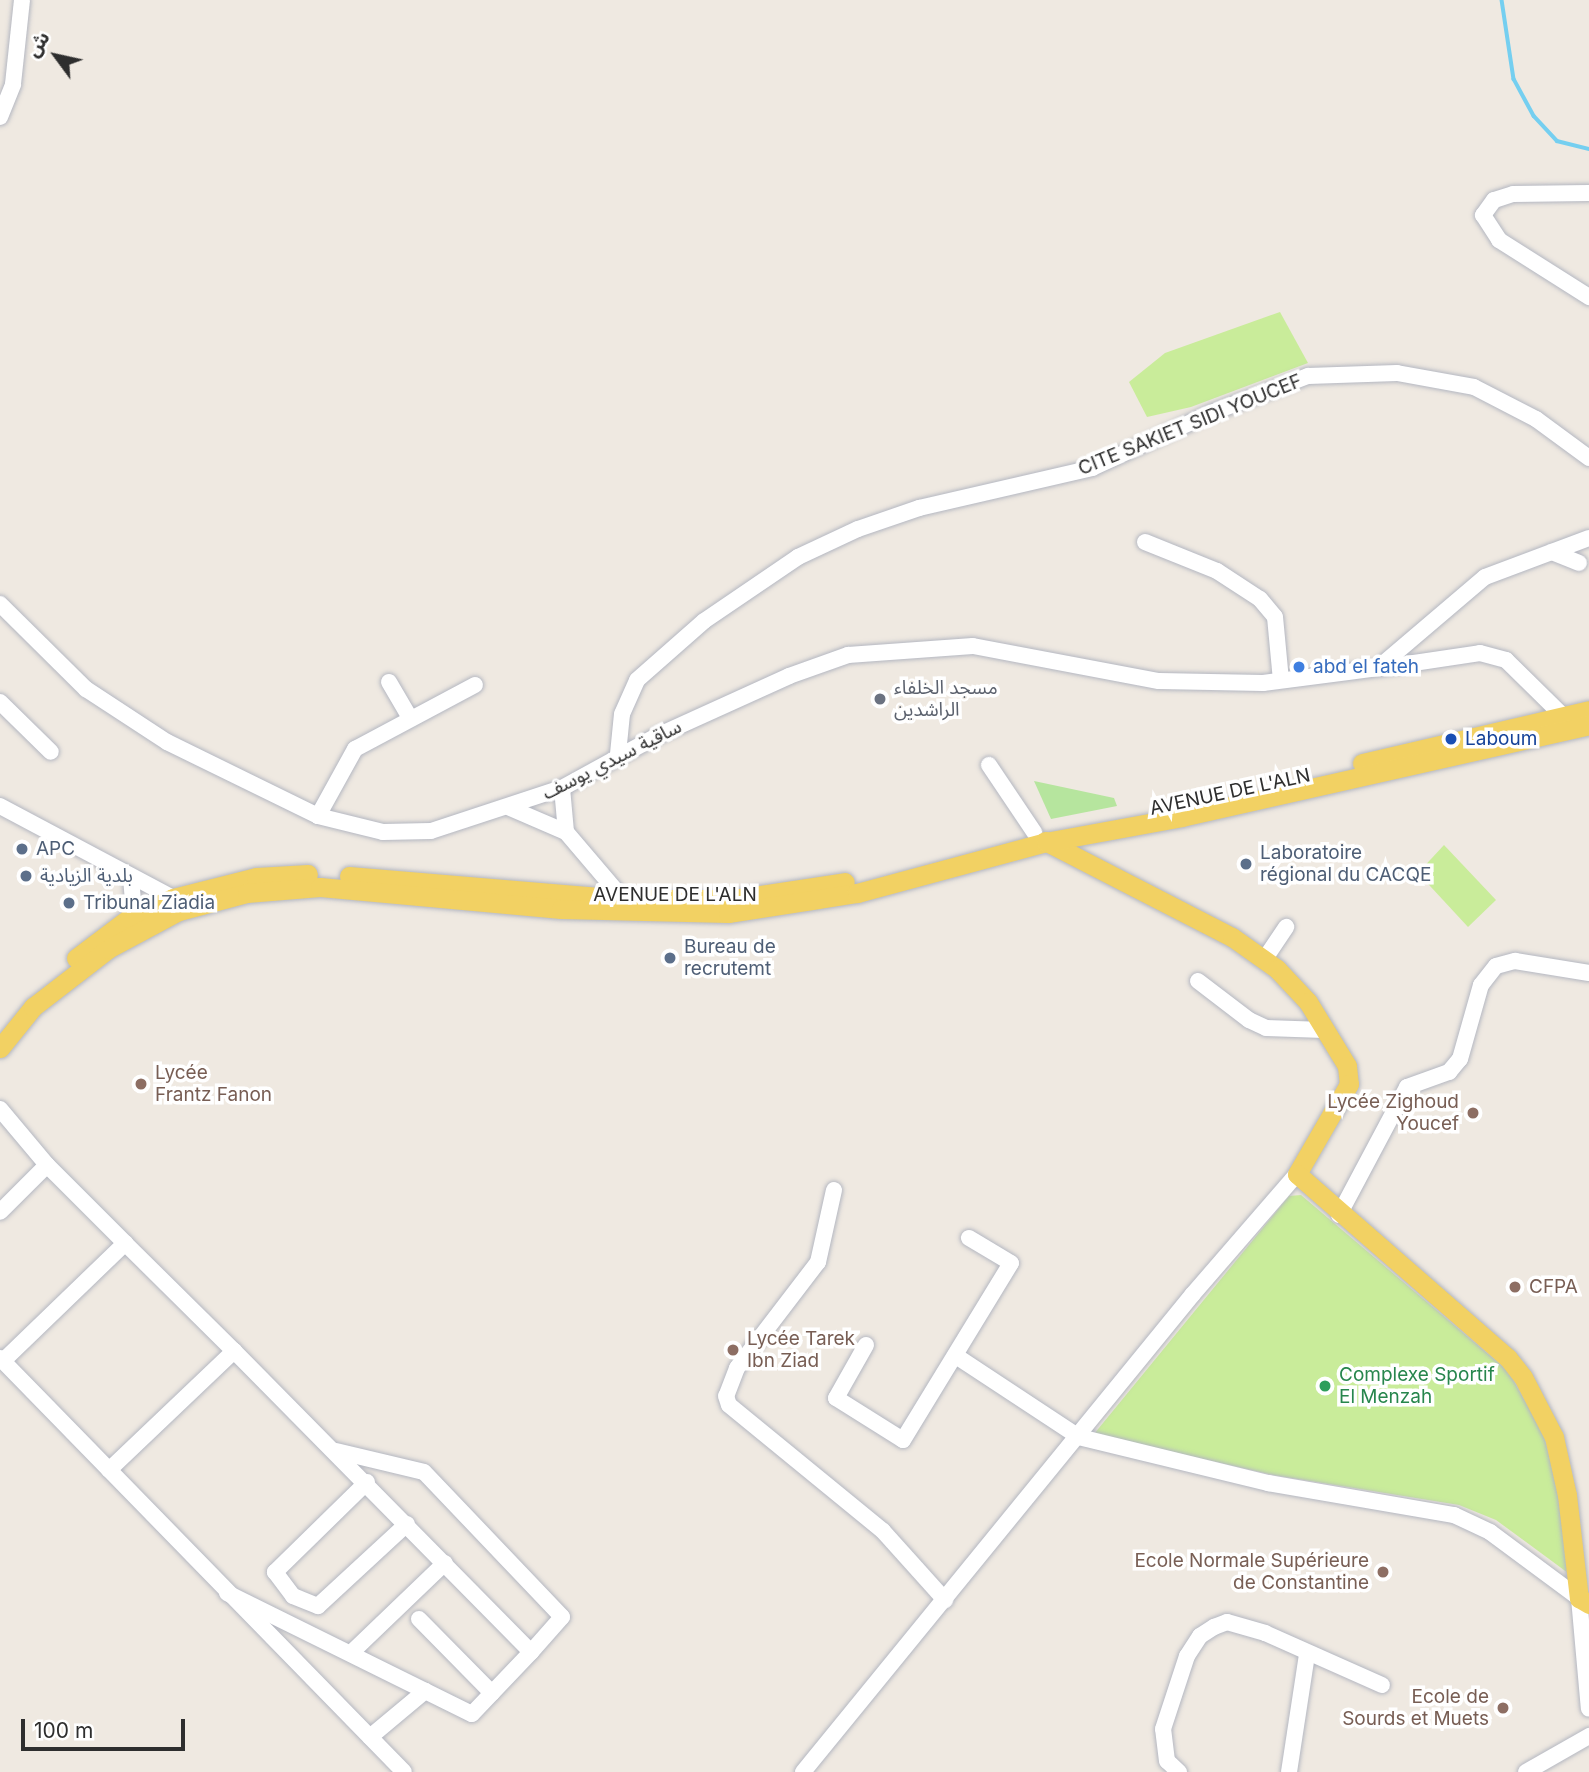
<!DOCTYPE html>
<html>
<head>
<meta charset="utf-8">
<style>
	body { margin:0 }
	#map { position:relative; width:1589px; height:1772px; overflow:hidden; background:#efe9e1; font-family:Inter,"Noto Sans Arabic",sans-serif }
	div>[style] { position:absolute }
	.green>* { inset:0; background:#b6e59e }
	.pitch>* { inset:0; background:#c9ec9a }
	.stream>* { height:3.5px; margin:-1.75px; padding:0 1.75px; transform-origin:1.75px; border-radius:1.75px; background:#75cff0 }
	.roads { filter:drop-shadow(0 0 2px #b4b7c1) drop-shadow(0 0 2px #b4b7c1) }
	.minor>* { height:16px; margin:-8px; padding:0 8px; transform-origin:8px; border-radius:8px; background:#fff }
	.major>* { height:19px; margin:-9.5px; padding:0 9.5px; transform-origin:9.5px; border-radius:9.5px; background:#f2d163 }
	.dots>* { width:19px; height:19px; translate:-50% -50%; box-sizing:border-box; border:4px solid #fff; border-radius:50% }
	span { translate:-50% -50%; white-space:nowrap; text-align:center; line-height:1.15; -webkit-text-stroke:7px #fff; paint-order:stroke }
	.street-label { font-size:19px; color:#2e2e2e }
	.shop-label { font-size:19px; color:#366cbe }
	.left { translate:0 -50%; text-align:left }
	.worship-label { font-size:19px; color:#5b616d }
	.transit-label { font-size:19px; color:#164399 }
	.service-label { font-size:19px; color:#4e5e75 }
	.education-label { font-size:19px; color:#785e54 }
	.right { translate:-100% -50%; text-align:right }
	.leisure-label { font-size:19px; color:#27864d }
	.north { position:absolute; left:21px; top:21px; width:70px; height:70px; -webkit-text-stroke:5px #fff; paint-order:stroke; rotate:303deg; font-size:19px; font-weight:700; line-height:28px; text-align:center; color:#2e2e2e }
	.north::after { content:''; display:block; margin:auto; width:24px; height:32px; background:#2e2e2e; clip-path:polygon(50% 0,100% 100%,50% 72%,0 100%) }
	.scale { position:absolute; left:21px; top:1719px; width:164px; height:32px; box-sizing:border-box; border:4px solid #2e2e2e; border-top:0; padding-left:9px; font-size:21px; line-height:24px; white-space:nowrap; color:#2e2e2e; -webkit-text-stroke:5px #fff; paint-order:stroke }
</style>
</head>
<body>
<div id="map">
	<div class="green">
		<i style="clip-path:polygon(1034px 781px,1114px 798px,1117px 806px,1051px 819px)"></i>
	</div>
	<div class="pitch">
		<i style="clip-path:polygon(1280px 312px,1308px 363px,1191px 407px,1147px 417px,1129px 382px,1165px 353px)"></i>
		<i style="clip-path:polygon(1444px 845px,1496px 900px,1468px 927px,1418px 873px)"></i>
		<i style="clip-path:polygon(1301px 1195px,1508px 1371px,1543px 1433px,1557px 1486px,1568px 1573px,1496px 1520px,1459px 1505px,1273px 1475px,1094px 1434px,1289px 1196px)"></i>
	</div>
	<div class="stream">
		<i style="left:1502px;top:0;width:80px;rotate:81.4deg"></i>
		<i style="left:1514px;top:79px;width:42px;rotate:61.6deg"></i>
		<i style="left:1534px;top:116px;width:34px;rotate:47deg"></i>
		<i style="left:1557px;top:141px;width:33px;rotate:14deg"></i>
	</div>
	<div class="roads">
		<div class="minor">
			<i style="left:0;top:117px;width:35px;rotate:-68deg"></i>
			<i style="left:13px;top:84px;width:84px;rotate:-83.9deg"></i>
			<i style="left:1589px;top:193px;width:76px;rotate:179.2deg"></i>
			<i style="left:1513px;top:194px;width:20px;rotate:162deg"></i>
			<i style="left:1494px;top:200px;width:19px;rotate:126deg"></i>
			<i style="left:1483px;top:215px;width:30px;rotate:57deg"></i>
			<i style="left:1499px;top:240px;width:107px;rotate:32.3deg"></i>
			<i style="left:1145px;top:542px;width:78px;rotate:21.9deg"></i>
			<i style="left:1217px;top:571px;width:51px;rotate:33.1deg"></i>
			<i style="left:1260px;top:599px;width:23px;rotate:50deg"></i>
			<i style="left:1275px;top:617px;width:63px;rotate:84.6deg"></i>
			<i style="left:1552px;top:552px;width:29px;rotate:22deg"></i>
			<i style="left:0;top:604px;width:121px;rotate:44.7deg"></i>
			<i style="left:86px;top:689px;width:97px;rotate:33.2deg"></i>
			<i style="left:167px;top:742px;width:168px;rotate:26.1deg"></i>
			<i style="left:318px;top:816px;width:67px;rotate:13.8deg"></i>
			<i style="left:383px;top:832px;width:48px;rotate:-1.2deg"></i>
			<i style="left:431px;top:831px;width:138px;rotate:-18.2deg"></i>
			<i style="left:562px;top:788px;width:108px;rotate:-28.7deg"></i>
			<i style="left:657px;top:736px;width:145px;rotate:-24.4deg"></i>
			<i style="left:789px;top:676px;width:63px;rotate:-19.6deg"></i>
			<i style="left:848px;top:655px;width:125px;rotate:-4.1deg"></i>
			<i style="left:973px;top:646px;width:189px;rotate:10.7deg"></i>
			<i style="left:1159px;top:681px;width:104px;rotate:1.1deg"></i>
			<i style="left:1263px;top:683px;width:116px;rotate:-7.4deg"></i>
			<i style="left:1378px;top:668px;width:140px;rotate:-40.4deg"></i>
			<i style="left:1485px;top:577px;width:111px;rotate:-20.6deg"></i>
			<i style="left:1380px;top:668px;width:101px;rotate:-8.5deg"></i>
			<i style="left:1480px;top:653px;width:27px;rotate:15deg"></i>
			<i style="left:1506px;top:660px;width:77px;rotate:44.5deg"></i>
			<i style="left:1561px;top:714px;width:14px;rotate:73deg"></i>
			<i style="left:389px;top:682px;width:42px;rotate:59.7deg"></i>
			<i style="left:0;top:702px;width:71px;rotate:44.4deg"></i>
			<i style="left:618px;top:754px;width:40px;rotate:-84.3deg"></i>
			<i style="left:622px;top:714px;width:37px;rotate:-66deg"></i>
			<i style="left:637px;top:680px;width:89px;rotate:-41.4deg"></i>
			<i style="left:704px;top:621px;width:114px;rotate:-34.2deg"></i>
			<i style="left:798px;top:557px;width:66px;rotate:-25deg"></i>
			<i style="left:858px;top:529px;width:65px;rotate:-19deg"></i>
			<i style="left:919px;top:508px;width:178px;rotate:-13deg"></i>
			<i style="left:1092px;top:468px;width:131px;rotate:-24.8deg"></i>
			<i style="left:1211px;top:413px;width:104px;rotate:-20.9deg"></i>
			<i style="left:1308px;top:376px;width:89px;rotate:-1.9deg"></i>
			<i style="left:1397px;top:373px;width:78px;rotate:10.3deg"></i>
			<i style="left:1474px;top:387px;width:70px;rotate:27.3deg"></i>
			<i style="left:1536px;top:419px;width:66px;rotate:36.3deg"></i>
			<i style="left:989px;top:765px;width:81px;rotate:56.1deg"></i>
			<i style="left:562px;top:788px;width:44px;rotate:84.8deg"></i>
			<i style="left:566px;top:832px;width:88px;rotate:49.6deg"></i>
			<i style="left:623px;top:899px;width:8px;rotate:90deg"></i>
			<i style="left:0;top:806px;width:196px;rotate:28deg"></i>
			<i style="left:173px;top:898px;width:8px;rotate:67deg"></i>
			<i style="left:510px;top:808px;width:61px;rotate:23.2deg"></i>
			<i style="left:318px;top:816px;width:77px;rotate:-61.1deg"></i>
			<i style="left:355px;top:749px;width:136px;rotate:-28.1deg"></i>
			<i style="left:131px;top:878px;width:46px;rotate:85deg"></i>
			<i style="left:1264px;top:960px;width:40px;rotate:-56deg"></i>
			<i style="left:1198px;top:981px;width:64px;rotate:37.4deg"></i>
			<i style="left:1249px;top:1020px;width:19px;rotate:25deg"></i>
			<i style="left:1266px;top:1028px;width:58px;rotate:2deg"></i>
			<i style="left:0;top:1109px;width:73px;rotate:50deg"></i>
			<i style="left:47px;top:1165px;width:66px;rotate:135deg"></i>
			<i style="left:834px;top:1190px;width:74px;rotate:102.5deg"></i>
			<i style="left:818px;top:1262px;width:133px;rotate:127.4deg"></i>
			<i style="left:737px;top:1368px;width:30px;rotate:111deg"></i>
			<i style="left:726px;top:1396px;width:9px;rotate:72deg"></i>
			<i style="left:729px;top:1405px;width:199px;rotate:39.3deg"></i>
			<i style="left:883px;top:1531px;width:93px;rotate:48.1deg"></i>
			<i style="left:1339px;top:1215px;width:145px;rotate:-62deg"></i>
			<i style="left:1407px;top:1087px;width:45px;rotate:-19.7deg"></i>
			<i style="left:1449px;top:1072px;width:17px;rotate:-50deg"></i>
			<i style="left:1460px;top:1059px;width:77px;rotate:-74.2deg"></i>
			<i style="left:1481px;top:985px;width:24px;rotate:-52deg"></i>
			<i style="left:1496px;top:966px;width:20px;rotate:-15deg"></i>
			<i style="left:1515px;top:961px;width:75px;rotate:9.2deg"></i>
			<i style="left:866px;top:1345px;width:61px;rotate:119.5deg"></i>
			<i style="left:836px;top:1398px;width:79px;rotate:32.1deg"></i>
			<i style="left:903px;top:1440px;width:207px;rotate:-58.6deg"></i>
			<i style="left:1011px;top:1263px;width:49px;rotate:-149.2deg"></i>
			<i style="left:956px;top:1356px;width:147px;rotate:33.4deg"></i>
			<i style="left:1079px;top:1437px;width:195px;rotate:13.7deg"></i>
			<i style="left:1268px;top:1483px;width:189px;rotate:9.8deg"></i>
			<i style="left:1454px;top:1515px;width:40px;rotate:25deg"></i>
			<i style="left:1490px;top:1532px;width:111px;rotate:36.6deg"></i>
			<i style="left:1579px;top:1598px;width:111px;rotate:84.9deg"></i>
			<i style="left:0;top:1358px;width:578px;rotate:45.7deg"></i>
			<i style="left:3px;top:1361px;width:170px;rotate:-44deg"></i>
			<i style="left:125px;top:1243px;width:110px;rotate:-135deg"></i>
			<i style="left:336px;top:1451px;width:90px;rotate:13.4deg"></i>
			<i style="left:424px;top:1472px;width:200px;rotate:46.4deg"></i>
			<i style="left:562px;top:1617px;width:47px;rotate:131.5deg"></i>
			<i style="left:109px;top:1470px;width:173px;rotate:-43.6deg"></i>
			<i style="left:234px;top:1351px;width:153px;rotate:-135.3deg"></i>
			<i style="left:367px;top:1482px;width:129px;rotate:135.6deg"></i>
			<i style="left:275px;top:1572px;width:30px;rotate:53deg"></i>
			<i style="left:293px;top:1596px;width:27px;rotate:22deg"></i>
			<i style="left:318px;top:1606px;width:121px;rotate:-42.7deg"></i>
			<i style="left:227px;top:1593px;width:273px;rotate:26.3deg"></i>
			<i style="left:472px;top:1714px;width:86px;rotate:-46.4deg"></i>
			<i style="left:531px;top:1652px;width:423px;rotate:-134.6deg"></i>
			<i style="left:419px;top:1619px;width:104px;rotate:45.4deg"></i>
			<i style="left:351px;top:1653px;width:130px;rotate:-43.8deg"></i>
			<i style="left:370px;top:1737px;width:72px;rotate:-39.9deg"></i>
			<i style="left:803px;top:1772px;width:617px;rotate:-50.79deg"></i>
			<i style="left:1193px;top:1294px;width:159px;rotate:-49.1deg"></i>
			<i style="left:1179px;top:1772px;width:16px;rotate:-137deg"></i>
			<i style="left:1167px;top:1761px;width:32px;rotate:-97deg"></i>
			<i style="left:1163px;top:1729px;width:77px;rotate:-71.8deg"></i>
			<i style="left:1187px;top:1656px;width:24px;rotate:-57deg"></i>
			<i style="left:1200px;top:1636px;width:17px;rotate:-33deg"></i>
			<i style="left:1214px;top:1627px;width:14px;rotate:-21deg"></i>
			<i style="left:1227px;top:1622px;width:40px;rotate:16deg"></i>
			<i style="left:1265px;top:1633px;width:128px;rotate:24deg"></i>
			<i style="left:1289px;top:1772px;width:119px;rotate:-81.3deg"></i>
			<i style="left:1526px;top:1772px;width:73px;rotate:-29.7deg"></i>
		</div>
		<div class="major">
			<i style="left:1362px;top:763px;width:233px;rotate:-13.1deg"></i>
			<i style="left:1045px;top:841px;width:210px;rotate:27.2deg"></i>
			<i style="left:1232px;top:937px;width:55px;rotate:35.4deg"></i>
			<i style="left:1277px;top:969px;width:45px;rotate:46.8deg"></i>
			<i style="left:1308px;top:1002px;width:75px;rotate:58.6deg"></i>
			<i style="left:1347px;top:1066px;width:18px;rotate:84deg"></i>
			<i style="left:1349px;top:1084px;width:104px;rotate:120deg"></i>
			<i style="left:1297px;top:1174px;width:280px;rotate:41.1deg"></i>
			<i style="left:1508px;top:1358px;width:24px;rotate:52deg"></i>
			<i style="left:1523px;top:1377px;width:68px;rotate:62.7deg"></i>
			<i style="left:1554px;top:1437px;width:59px;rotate:77.4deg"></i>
			<i style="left:1567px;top:1495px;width:104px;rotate:83.4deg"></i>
			<i style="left:1579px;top:1598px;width:12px;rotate:31deg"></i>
			<i style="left:349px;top:876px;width:275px;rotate:4.8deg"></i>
			<i style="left:623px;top:899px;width:111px"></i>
			<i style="left:734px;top:899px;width:112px;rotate:-8.7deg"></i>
			<i style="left:76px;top:958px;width:66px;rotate:-37deg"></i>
			<i style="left:129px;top:918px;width:48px;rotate:-24.4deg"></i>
			<i style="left:173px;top:898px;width:86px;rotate:-14.2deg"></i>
			<i style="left:256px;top:877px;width:52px;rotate:-3.3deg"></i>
			<i style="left:0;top:1048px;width:53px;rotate:-51.2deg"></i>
			<i style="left:33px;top:1007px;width:95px;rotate:-37.7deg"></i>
			<i style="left:108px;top:949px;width:81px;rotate:-28.2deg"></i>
			<i style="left:179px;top:911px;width:70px;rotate:-14.8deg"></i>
			<i style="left:247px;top:893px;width:73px;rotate:-4.7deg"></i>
			<i style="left:320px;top:887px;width:242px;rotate:5.2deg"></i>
			<i style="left:561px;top:909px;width:167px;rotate:1.4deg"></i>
			<i style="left:728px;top:913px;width:131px;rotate:-8.8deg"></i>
			<i style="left:857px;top:893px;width:196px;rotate:-15.1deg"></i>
			<i style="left:1046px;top:842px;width:138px;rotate:-10.4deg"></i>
			<i style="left:1182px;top:817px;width:417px;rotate:-12.7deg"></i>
		</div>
	</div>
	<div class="dots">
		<i style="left:1299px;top:667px;background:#3f7fe0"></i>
		<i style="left:880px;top:699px;background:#6b7280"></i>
		<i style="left:1451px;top:739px;background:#1a4fb4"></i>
		<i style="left:22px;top:849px;background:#5c6f8a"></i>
		<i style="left:1246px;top:864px;background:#5c6f8a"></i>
		<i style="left:26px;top:876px;background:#5c6f8a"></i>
		<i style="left:69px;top:903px;background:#5c6f8a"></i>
		<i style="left:670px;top:958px;background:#5c6f8a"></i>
		<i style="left:141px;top:1084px;background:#8d6e63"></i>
		<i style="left:1473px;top:1113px;background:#8d6e63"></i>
		<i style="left:1515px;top:1287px;background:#8d6e63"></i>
		<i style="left:733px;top:1350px;background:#8d6e63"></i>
		<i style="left:1325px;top:1386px;background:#2e9e5b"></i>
		<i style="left:1383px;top:1572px;background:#8d6e63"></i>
		<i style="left:1503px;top:1708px;background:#8d6e63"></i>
	</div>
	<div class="street-label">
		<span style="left:1190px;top:425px;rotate:-22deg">CITE SAKIET SIDI YOUCEF</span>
		<span style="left:612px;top:760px;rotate:-27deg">ساقية سيدي يوسف</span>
		<span style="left:1230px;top:792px;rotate:-12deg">AVENUE DE L'ALN</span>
		<span style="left:675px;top:895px">AVENUE DE L'ALN</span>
	</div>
	<div class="shop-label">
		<span class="left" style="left:1313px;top:667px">abd el fateh</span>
	</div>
	<div class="worship-label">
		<span class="left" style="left:894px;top:699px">مسجد الخلفاء<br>الراشدين</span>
	</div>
	<div class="transit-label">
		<span class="left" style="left:1465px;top:739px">Laboum</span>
	</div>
	<div class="service-label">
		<span class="left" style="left:36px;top:849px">APC</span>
		<span class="left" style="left:1260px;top:864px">Laboratoire<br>régional du CACQE</span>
		<span class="left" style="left:40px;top:876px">بلدية الزيادية</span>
		<span class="left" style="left:83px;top:903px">Tribunal Ziadia</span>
		<span class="left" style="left:684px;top:958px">Bureau de<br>recrutemt</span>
	</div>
	<div class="education-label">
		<span class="left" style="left:155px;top:1084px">Lycée<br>Frantz Fanon</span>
		<span class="right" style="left:1459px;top:1113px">Lycée Zighoud<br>Youcef</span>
		<span class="left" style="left:1529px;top:1287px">CFPA</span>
		<span class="left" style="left:747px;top:1350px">Lycée Tarek<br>Ibn Ziad</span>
		<span class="right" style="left:1369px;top:1572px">Ecole Normale Supérieure<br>de Constantine</span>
		<span class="right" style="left:1489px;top:1708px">Ecole de<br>Sourds et Muets</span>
	</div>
	<div class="leisure-label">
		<span class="left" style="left:1339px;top:1386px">Complexe Sportif<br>El Menzah</span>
	</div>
	<div class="north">ش</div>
	<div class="scale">100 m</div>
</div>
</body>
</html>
